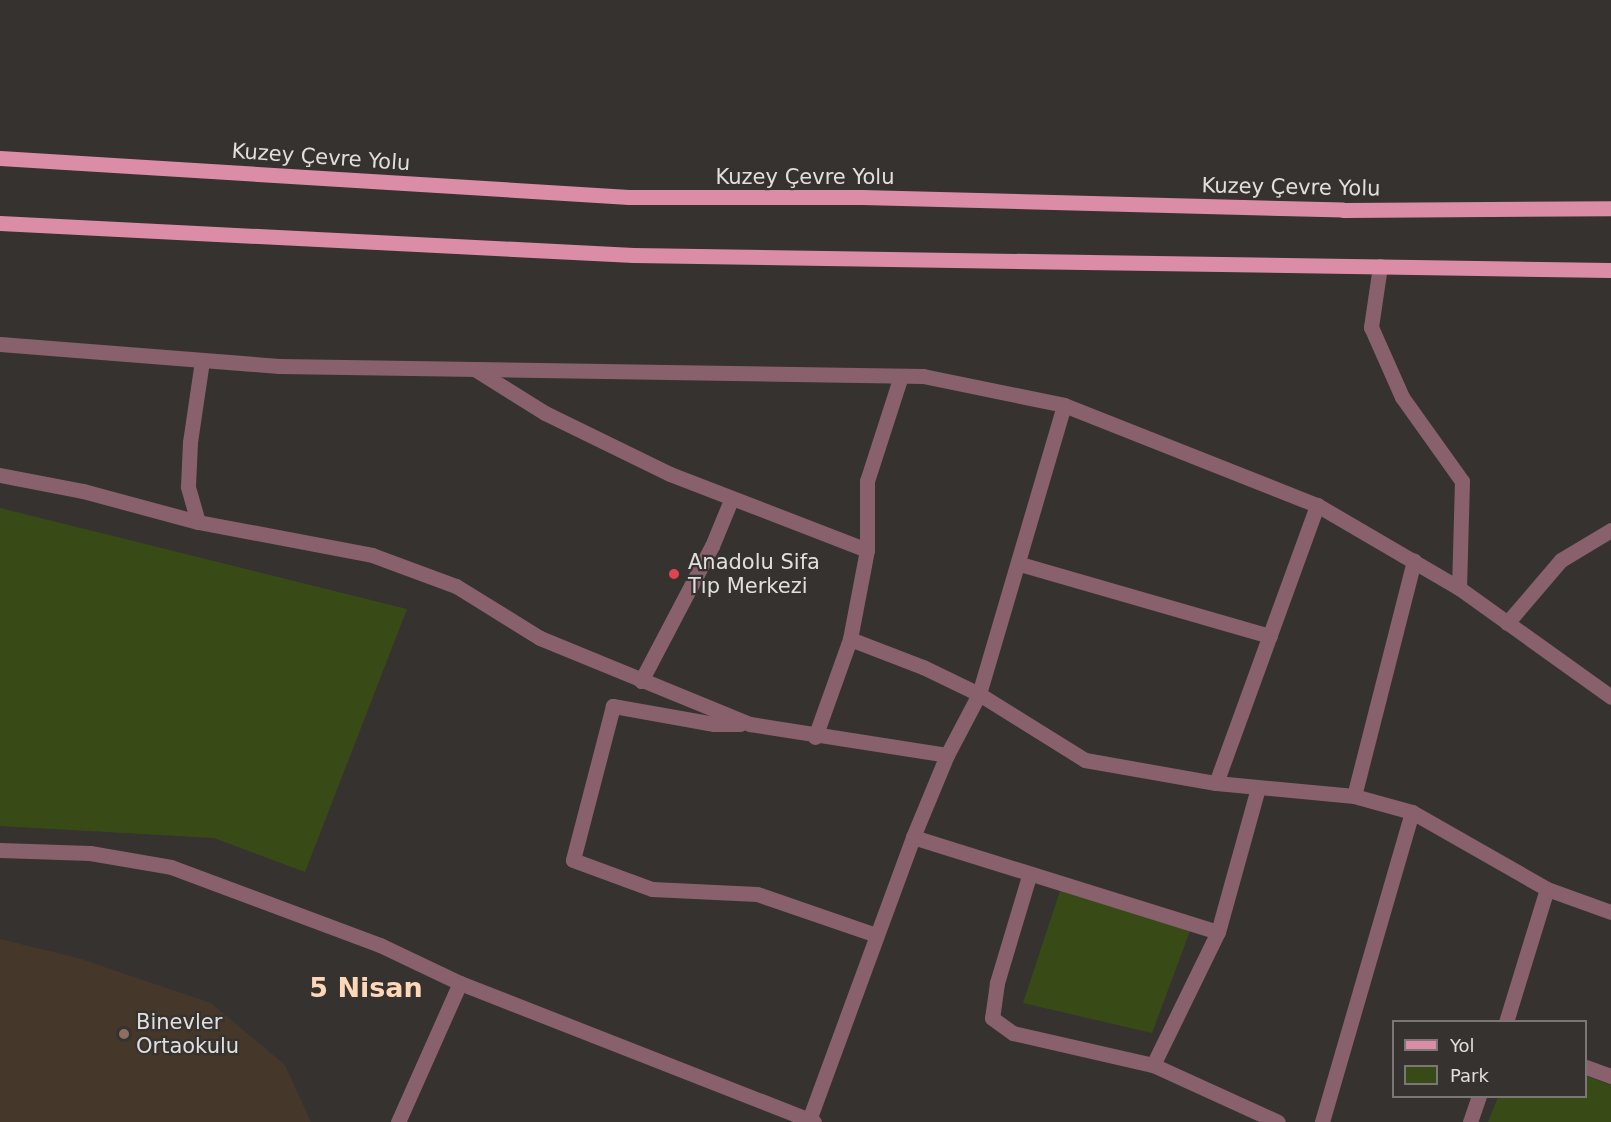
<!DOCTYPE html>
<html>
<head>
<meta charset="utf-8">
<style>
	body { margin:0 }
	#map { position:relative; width:1611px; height:1122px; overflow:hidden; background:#363230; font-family:"DejaVu Sans",sans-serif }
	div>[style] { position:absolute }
	.education>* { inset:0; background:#45382a }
	.green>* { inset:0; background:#384b17 }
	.minor>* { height:15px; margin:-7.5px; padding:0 7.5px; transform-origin:7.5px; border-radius:7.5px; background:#88616d }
	.major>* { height:15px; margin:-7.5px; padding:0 7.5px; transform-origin:7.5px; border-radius:7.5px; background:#db8ca7 }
	.dots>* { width:16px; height:16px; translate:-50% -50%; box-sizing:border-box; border:3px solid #363230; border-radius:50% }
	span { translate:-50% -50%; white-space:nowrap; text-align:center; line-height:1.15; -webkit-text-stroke:4.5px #363230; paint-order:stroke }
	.street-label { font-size:21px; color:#e1dfde }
	.poi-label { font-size:21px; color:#e1dfde }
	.left { translate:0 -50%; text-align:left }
	.district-label { font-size:27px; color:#fed7b8; font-weight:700 }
	.legend { position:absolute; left:1392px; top:1020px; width:195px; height:78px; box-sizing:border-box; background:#363230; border:2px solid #7a7776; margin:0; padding:8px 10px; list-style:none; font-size:18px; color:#e1dfde }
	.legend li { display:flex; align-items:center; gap:12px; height:30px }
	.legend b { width:30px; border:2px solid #7a7776 }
</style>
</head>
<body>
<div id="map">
	<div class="education">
		<i style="clip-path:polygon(0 939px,78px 958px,211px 1003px,285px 1065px,311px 1122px,0 1122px)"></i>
	</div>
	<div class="green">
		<i style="clip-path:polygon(0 508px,407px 609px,305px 872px,214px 838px,0 826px)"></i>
		<i style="clip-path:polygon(1060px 891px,1190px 931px,1152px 1033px,1023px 1003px)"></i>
		<i style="clip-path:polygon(1586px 1076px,1611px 1085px,1611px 1122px,1488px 1122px,1498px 1097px,1586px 1096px)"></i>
	</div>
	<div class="minor">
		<i style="left:1380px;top:266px;width:62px;rotate:98.4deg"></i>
		<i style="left:1371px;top:327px;width:77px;rotate:66.1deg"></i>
		<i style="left:1402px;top:397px;width:103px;rotate:54.5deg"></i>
		<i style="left:1462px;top:481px;width:107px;rotate:91.6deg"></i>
		<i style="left:0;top:344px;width:280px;rotate:4.5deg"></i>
		<i style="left:279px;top:366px;width:644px;rotate:0.89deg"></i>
		<i style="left:923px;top:376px;width:144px;rotate:11.6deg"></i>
		<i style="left:1064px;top:405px;width:272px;rotate:21.6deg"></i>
		<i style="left:1317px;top:505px;width:164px;rotate:30.3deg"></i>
		<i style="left:1459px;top:588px;width:187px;rotate:35.6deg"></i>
		<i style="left:476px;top:370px;width:81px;rotate:31.9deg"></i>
		<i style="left:545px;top:413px;width:139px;rotate:26deg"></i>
		<i style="left:670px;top:474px;width:211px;rotate:21.1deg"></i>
		<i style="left:0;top:475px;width:85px;rotate:10.9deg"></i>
		<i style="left:83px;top:491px;width:119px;rotate:15.1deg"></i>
		<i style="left:198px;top:522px;width:177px;rotate:10.7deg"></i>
		<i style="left:372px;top:555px;width:90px;rotate:20.3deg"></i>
		<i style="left:456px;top:586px;width:99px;rotate:31.8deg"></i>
		<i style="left:540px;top:638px;width:227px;rotate:22.3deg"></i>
		<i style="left:750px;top:724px;width:199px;rotate:8.9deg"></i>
		<i style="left:198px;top:522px;width:37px;rotate:-106deg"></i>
		<i style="left:188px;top:486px;width:44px;rotate:-87.4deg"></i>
		<i style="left:190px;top:442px;width:82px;rotate:-81.6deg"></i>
		<i style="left:1020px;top:564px;width:260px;rotate:16.1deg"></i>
		<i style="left:1507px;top:623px;width:83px;rotate:-49.4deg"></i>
		<i style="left:1561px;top:560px;width:58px;rotate:-31deg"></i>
		<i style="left:850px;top:639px;width:78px;rotate:21deg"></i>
		<i style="left:923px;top:667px;width:62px;rotate:25.7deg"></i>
		<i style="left:979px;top:694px;width:125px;rotate:31.9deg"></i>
		<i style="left:1085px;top:760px;width:133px;rotate:10deg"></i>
		<i style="left:1216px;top:783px;width:139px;rotate:5.4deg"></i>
		<i style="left:1354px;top:796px;width:60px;rotate:15.4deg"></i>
		<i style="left:1412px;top:812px;width:323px;rotate:106.2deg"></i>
		<i style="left:641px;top:681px;width:153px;rotate:-62.3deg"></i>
		<i style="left:712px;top:546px;width:50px;rotate:-67.6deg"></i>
		<i style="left:740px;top:724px;width:26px;rotate:180deg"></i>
		<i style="left:714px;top:724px;width:103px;rotate:-169.9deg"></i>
		<i style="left:613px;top:706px;width:159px;rotate:104.6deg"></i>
		<i style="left:573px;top:860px;width:84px;rotate:20.2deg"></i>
		<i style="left:652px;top:889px;width:105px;rotate:2.7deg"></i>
		<i style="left:757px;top:894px;width:126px;rotate:19deg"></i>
		<i style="left:815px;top:737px;width:104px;rotate:-70.3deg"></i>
		<i style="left:850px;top:639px;width:91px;rotate:-79.2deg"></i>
		<i style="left:867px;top:550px;width:69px;rotate:-90deg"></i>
		<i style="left:867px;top:481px;width:110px;rotate:-72.1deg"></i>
		<i style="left:1216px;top:783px;width:296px;rotate:-70deg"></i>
		<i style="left:1354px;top:796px;width:243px;rotate:-75.7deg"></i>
		<i style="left:1412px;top:812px;width:155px;rotate:29.7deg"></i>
		<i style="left:1547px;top:889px;width:68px;rotate:19.8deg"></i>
		<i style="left:913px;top:837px;width:319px;rotate:17.3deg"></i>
		<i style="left:0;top:850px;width:90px;rotate:1.9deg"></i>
		<i style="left:90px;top:853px;width:82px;rotate:9.8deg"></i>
		<i style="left:171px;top:867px;width:223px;rotate:20.5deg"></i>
		<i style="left:380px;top:945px;width:89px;rotate:25.4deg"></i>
		<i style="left:460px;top:983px;width:380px;rotate:21.4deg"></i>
		<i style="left:1029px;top:876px;width:112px;rotate:106.7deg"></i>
		<i style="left:997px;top:983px;width:35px;rotate:98deg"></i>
		<i style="left:992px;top:1018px;width:26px;rotate:36deg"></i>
		<i style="left:1013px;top:1033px;width:144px;rotate:12.9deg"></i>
		<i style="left:1153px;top:1065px;width:137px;rotate:24.5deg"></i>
		<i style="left:1506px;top:1022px;width:139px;rotate:-72.9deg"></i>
		<i style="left:1153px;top:1065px;width:148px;rotate:-64deg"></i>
		<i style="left:1218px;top:932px;width:149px;rotate:-74.5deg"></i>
		<i style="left:1586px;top:1067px;width:27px;rotate:20deg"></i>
		<i style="left:809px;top:1120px;width:302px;rotate:-69.8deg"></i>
		<i style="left:913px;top:837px;width:89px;rotate:-67.5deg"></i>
		<i style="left:947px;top:755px;width:69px;rotate:-62.3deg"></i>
		<i style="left:979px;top:694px;width:301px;rotate:-73.6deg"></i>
		<i style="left:398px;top:1122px;width:152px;rotate:-66deg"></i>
		<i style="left:1470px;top:1122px;width:28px;rotate:-71deg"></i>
	</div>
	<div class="major">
		<i style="left:0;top:158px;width:630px;rotate:3.55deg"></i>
		<i style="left:629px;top:197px;width:233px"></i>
		<i style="left:862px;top:197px;width:481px;rotate:1.5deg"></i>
		<i style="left:1343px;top:210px;width:268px;rotate:-0.4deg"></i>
		<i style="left:0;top:223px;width:634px;rotate:2.89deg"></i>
		<i style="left:633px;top:255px;width:978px;rotate:0.88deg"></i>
	</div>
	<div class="dots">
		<i style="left:674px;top:574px;background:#e0444e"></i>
		<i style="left:124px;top:1034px;background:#8d6e63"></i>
	</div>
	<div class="street-label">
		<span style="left:321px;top:157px;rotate:4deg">Kuzey Çevre Yolu</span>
		<span style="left:805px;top:177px">Kuzey Çevre Yolu</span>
		<span style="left:1291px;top:187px;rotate:1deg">Kuzey Çevre Yolu</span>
	</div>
	<div class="poi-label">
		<span class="left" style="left:688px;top:574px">Anadolu Sifa<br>Tıp Merkezi</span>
		<span class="left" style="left:136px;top:1034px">Binevler<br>Ortaokulu</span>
	</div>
	<div class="district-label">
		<span style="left:366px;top:988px">5 Nisan</span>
	</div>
	<ul class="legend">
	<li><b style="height:8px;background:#db8ca7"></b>Yol</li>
	<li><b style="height:16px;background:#384b17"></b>Park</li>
	</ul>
</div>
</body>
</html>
